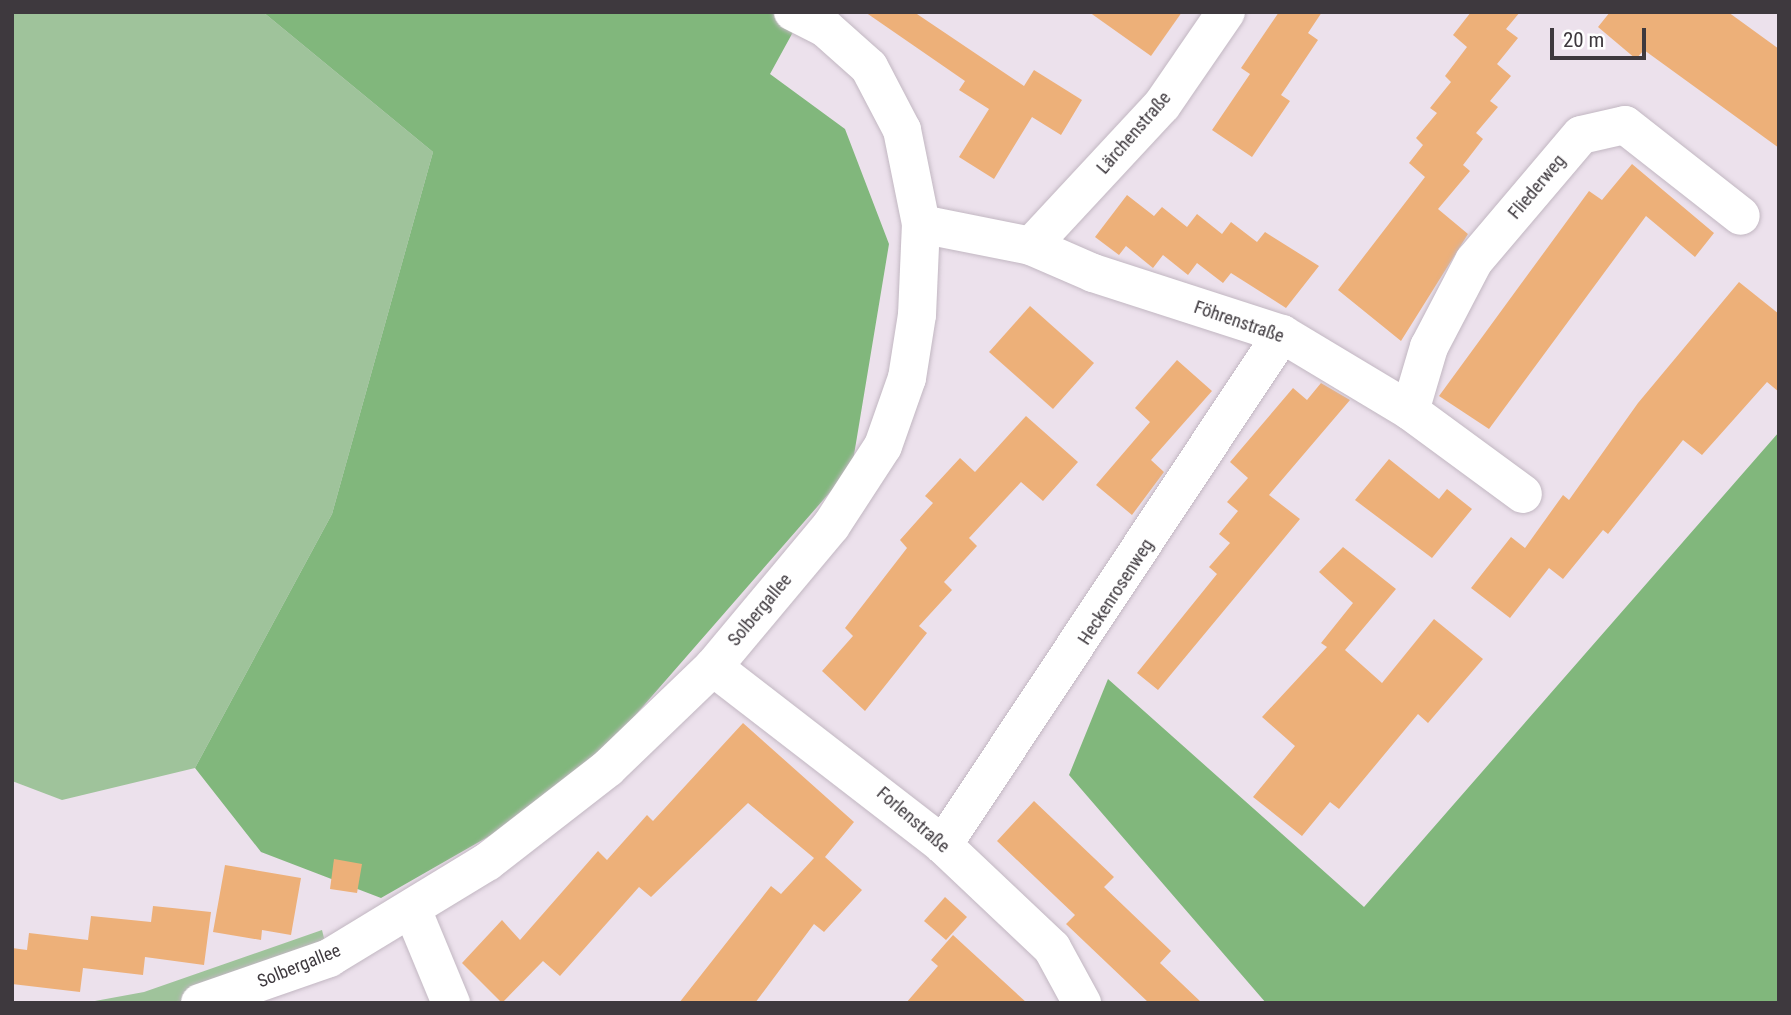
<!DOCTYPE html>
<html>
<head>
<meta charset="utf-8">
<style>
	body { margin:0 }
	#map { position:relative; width:1791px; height:1015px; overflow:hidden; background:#ece1ec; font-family:"Roboto Condensed",sans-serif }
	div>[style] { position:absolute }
	.green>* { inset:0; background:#9fc39b }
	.forest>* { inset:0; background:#81b77c }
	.building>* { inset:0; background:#edb079 }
	.roads { filter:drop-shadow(0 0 2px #c2b7c2) drop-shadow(0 0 2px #c2b7c2) }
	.minor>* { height:38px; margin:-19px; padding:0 19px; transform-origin:19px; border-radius:19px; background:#fff }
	span { translate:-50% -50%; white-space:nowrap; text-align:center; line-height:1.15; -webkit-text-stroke:5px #fff; paint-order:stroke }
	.street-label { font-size:18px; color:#3e393e }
	.frame { position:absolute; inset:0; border:14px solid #3e393e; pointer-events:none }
	.scale { position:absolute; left:1550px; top:28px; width:96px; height:32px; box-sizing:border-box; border:4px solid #3e393e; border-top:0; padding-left:9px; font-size:21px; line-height:24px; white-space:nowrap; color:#3e393e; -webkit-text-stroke:5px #fff; paint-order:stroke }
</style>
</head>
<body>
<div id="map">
	<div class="green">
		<i style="clip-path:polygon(12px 12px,263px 12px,433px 152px,332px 514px,195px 768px,62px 800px,12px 781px)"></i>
		<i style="clip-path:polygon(322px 930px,329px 958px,200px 1003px,84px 1003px,144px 992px)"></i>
	</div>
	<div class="forest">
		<i style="clip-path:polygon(263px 12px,804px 12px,770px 74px,845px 129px,889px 244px,852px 467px,570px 790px,381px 898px,261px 852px,195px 768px,332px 514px,433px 152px)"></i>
		<i style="clip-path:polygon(1779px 432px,1779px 1003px,1266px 1003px,1069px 775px,1108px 679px,1364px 907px)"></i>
	</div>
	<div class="building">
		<i style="clip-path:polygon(865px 12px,914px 12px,1024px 86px,1034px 70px,1082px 100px,1061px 135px,1032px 117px,994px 179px,959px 157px,989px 109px,959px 90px,965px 81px)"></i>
		<i style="clip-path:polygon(1089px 12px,1182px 12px,1151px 56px)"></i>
		<i style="clip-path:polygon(1279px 12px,1322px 12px,1308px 33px,1318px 40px,1281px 95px,1290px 101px,1252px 157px,1212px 130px,1250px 74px,1241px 68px)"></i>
		<i style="clip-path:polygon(1471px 12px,1520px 12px,1506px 29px,1518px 38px,1497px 64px,1511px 76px,1490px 101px,1498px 107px,1476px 133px,1483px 139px,1463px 165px,1470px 171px,1438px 209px,1468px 234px,1401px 341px,1338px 290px,1425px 177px,1409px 163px,1423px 145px,1416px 138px,1437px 113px,1430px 108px,1451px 82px,1445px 76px,1467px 47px,1453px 35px)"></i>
		<i style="clip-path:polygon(1610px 12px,1728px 12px,1779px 49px,1779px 148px,1644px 50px,1636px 59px,1598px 27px)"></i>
		<i style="clip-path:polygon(1632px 164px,1714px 233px,1695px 257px,1646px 216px,1489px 429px,1439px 396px,1589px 191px,1602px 200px)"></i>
		<i style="clip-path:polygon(1127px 195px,1154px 216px,1162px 207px,1187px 227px,1197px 214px,1222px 234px,1231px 222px,1257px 242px,1265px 232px,1319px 266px,1286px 308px,1231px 273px,1223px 283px,1197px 263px,1188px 275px,1163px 255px,1153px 268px,1126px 246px,1119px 255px,1095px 237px)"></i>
		<i style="clip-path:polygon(1739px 282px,1779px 314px,1779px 392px,1767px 382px,1702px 455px,1683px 440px,1608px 534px,1603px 530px,1563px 579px,1549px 568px,1510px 618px,1471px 588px,1511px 537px,1525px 548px,1563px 495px,1569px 500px,1638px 403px)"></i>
		<i style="clip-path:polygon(1030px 306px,1094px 363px,1053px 409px,989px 352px)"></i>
		<i style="clip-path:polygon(1177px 360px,1212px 391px,1151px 460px,1164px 472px,1132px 515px,1096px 485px,1150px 422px,1135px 408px)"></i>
		<i style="clip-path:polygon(1321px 383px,1350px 400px,1269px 495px,1300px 519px,1158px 690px,1137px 673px,1217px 574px,1209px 567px,1230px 543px,1219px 534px,1238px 511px,1227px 502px,1248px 478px,1230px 462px,1293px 388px,1307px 400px)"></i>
		<i style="clip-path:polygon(1026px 416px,1078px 462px,1043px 501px,1021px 482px,969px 538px,977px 546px,944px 582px,952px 590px,919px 626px,927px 633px,865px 711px,822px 671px,853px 636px,845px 628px,907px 548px,900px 540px,933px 503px,925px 496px,960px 458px,975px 472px)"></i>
		<i style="clip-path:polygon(1389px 459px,1439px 499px,1447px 489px,1472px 509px,1432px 558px,1355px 500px)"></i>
		<i style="clip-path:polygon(1343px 547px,1396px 589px,1345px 650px,1382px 683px,1434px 619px,1483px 659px,1428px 723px,1418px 714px,1339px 809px,1330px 802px,1302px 836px,1253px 797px,1295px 746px,1262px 717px,1327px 647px,1321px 643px,1353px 603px,1319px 572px)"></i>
		<i style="clip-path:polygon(743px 723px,854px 822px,825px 857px,862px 890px,824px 932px,814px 924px,755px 1003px,679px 1003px,771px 886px,781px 894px,814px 858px,748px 803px,651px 897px,639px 887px,560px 976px,543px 961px,502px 1003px,462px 963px,502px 920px,520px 940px,598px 851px,607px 860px,647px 815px,653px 821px)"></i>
		<i style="clip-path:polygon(1034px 801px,1114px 877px,1104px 887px,1171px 951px,1160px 963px,1202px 1003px,1149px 1003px,1066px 924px,1075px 915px,997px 841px)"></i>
		<i style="clip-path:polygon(334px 859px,362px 864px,357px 893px,330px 889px)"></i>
		<i style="clip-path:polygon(225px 865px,301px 878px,291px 935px,262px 930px,261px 940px,213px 932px)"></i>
		<i style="clip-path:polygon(945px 897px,967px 917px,946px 940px,924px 921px)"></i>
		<i style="clip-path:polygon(153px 906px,211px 912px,204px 965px,145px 957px,143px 975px,83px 968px,80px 992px,12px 984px,12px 948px,27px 950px,29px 933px,88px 940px,91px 916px,151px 922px)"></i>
		<i style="clip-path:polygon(953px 935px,1027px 1003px,906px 1003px,938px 966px,931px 960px)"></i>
	</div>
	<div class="roads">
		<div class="minor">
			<i style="left:921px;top:224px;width:112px;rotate:11.3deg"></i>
			<i style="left:1031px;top:246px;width:68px;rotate:23.5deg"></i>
			<i style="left:1093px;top:273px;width:199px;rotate:17.9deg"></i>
			<i style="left:1282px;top:334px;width:149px;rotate:31deg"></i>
			<i style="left:1410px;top:411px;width:140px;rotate:36.3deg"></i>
			<i style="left:1031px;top:246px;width:192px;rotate:-47.1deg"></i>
			<i style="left:1162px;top:105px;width:113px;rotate:-55.5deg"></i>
			<i style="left:1410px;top:411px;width:67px;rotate:-73.5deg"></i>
			<i style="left:1429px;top:347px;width:97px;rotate:-62.4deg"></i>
			<i style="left:1474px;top:261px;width:165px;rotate:-49.7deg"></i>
			<i style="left:1581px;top:135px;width:45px;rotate:-12.8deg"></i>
			<i style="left:1625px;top:125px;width:147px;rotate:38.1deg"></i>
			<i style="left:713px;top:667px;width:291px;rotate:37.7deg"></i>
			<i style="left:943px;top:845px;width:150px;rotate:43.4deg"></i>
			<i style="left:1052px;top:948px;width:63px;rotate:61.4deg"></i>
			<i style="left:943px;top:845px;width:613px;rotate:-56.44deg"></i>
			<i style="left:412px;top:909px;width:102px;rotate:67.5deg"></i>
			<i style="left:200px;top:1003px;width:137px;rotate:-19.2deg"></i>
			<i style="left:329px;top:958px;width:185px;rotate:-31.3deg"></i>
			<i style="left:487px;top:862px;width:153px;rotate:-37.8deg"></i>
			<i style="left:608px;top:768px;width:146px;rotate:-43.9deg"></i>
			<i style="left:713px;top:667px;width:184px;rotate:-50.1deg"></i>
			<i style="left:831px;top:526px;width:95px;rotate:-57deg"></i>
			<i style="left:883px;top:446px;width:72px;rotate:-70.6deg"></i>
			<i style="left:907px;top:378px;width:64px;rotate:-81deg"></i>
			<i style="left:917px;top:315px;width:91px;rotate:-87.5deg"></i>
			<i style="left:921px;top:224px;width:96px;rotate:-101.4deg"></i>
			<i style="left:902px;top:130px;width:71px;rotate:-117.6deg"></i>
			<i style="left:869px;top:67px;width:59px;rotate:-138.4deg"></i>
			<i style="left:825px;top:28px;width:36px;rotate:-153deg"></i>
		</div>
	</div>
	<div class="street-label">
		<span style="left:1134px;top:133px;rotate:-49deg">Lärchenstraße</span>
		<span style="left:1537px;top:187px;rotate:-50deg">Fliederweg</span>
		<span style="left:1239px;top:322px;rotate:19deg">Föhrenstraße</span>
		<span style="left:1116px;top:592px;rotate:-57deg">Heckenrosenweg</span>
		<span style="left:760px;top:610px;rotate:-50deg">Solbergallee</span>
		<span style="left:913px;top:820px;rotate:41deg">Forlenstraße</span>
		<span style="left:299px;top:966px;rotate:-22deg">Solbergallee</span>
	</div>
	<div class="frame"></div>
	<div class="scale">20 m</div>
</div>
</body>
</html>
